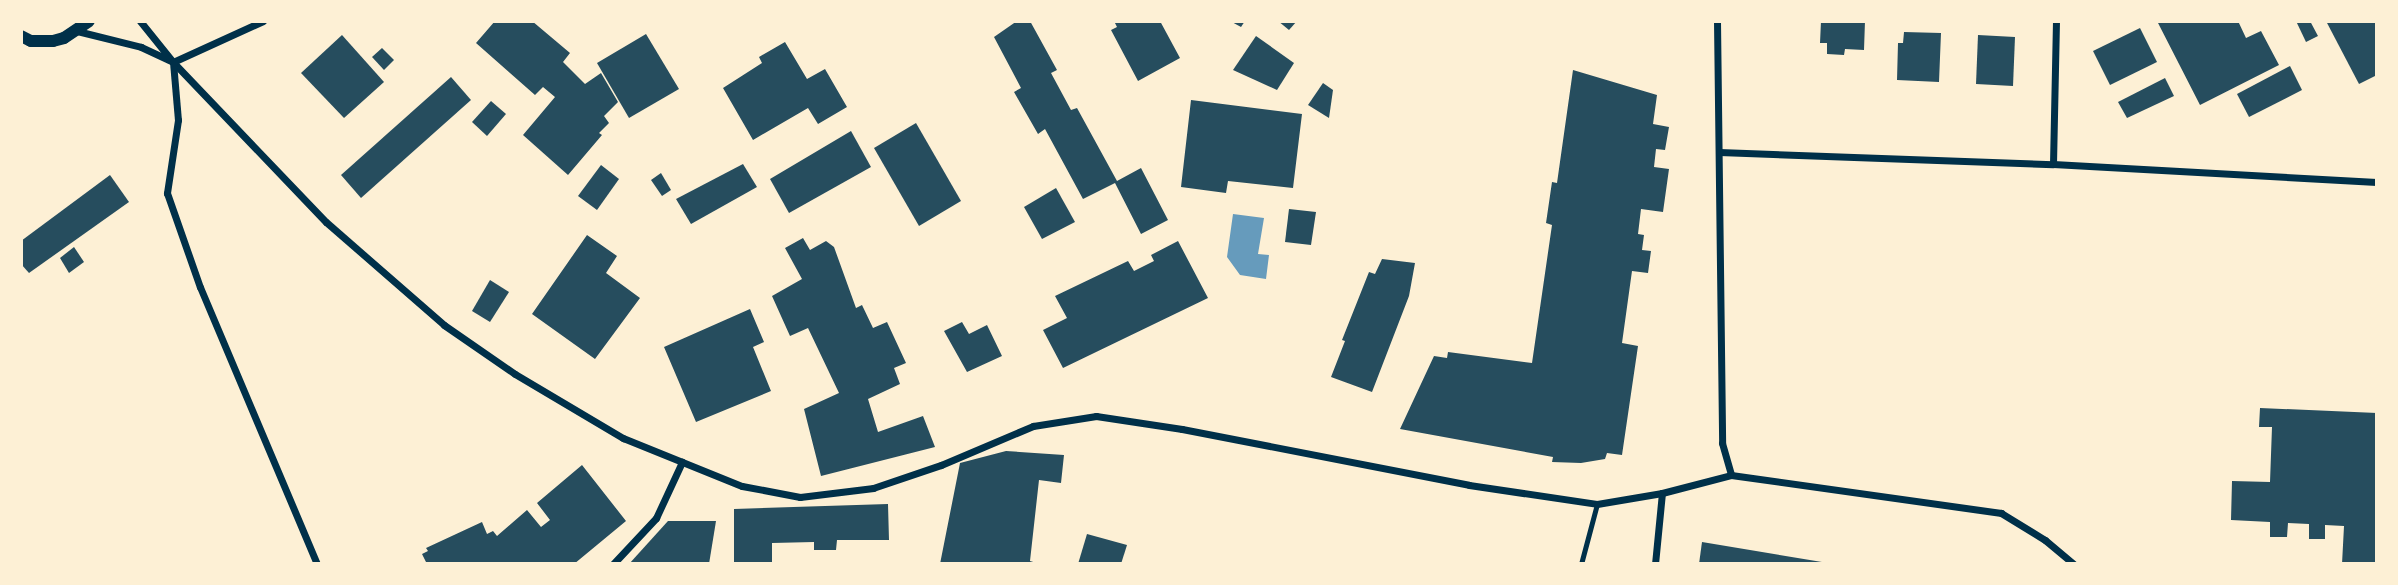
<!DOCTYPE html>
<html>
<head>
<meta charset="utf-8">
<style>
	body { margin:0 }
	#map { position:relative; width:2398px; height:585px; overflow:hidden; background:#fdf0d5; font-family:Jost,sans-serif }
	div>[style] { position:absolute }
	.water>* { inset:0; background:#669bbc }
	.building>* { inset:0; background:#264d5e }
	.service>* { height:5px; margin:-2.5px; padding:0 2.5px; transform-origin:2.5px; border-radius:2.5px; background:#003049 }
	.minor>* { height:7px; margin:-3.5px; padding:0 3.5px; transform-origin:3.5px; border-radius:3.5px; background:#003049 }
	.tertiary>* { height:12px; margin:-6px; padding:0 6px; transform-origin:6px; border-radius:6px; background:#003049 }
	span { translate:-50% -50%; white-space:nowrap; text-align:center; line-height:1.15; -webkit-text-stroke:5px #fdf0d5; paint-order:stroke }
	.frame { position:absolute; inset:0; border:23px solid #fdf0d5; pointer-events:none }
</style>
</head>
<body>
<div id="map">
	<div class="water">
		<i style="clip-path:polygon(1233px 214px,1264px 218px,1258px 254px,1269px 255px,1266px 279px,1240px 275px,1227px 257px)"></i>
	</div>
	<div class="building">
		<i style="clip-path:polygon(495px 21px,532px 21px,570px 53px,563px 62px,585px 84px,601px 73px,618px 102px,604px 116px,609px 123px,599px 133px,602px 135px,568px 175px,523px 135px,555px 97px,543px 87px,535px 95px,476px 43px)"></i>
		<i style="clip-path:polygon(1017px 21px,1030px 21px,1057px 70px,1051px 73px,1071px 110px,1077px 108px,1117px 181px,1141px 168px,1168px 220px,1141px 234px,1115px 183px,1083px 199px,1045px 129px,1038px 134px,1014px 92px,1021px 88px,994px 37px)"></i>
		<i style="clip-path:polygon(1114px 21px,1160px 21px,1180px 58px,1138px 81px,1111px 30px,1117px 27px)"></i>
		<i style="clip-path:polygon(1230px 21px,1245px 21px,1241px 27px)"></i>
		<i style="clip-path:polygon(1278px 21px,1297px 21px,1289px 30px)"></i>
		<i style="clip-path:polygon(1821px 21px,1865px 21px,1864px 50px,1845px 49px,1844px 55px,1827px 54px,1827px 43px,1820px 43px)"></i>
		<i style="clip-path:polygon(2157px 21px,2238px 21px,2246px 38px,2261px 31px,2279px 65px,2200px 105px)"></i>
		<i style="clip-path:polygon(2296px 21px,2310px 21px,2318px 36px,2306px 42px)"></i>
		<i style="clip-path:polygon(2326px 21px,2377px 21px,2377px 75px,2359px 84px)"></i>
		<i style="clip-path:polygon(2140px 28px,2157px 62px,2110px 85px,2093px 51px)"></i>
		<i style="clip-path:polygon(1904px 32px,1941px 33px,1939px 82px,1897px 80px,1898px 43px,1903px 43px)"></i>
		<i style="clip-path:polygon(646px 34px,679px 89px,629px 118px,597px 63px)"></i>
		<i style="clip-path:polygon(342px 35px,384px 82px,344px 118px,301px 73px)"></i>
		<i style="clip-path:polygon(1978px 35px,2015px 37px,2013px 86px,1976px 84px)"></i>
		<i style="clip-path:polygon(1256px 36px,1294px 63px,1277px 90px,1233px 70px)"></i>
		<i style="clip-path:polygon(785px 42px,807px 79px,825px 69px,847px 107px,818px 124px,808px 108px,753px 140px,723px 88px,762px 63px,759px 57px)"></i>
		<i style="clip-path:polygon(382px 48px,394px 60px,384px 70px,372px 57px)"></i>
		<i style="clip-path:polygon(2290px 66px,2302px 90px,2249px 117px,2237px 94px)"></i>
		<i style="clip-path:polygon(1573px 70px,1657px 95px,1653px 124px,1669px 127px,1665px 150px,1656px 149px,1654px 167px,1669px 169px,1663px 212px,1641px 209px,1638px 234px,1644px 235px,1642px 250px,1651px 251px,1648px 273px,1632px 271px,1622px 343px,1638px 346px,1622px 455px,1607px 453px,1605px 459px,1581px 463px,1552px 462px,1553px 457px,1400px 429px,1434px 356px,1447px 358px,1448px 352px,1532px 363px,1552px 225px,1546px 223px,1552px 182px,1557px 183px)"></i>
		<i style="clip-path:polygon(451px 77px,471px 100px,361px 198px,341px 175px)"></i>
		<i style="clip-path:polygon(2165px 78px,2174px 96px,2127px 118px,2118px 102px)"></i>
		<i style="clip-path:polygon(1323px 83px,1333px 90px,1329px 118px,1308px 105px)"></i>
		<i style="clip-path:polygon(1191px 100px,1302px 114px,1293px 188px,1228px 181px,1226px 193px,1181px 187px)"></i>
		<i style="clip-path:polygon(491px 101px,506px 114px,487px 136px,472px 122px)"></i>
		<i style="clip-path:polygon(916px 123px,961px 201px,919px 226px,874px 148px)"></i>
		<i style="clip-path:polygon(851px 131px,871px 167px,789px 213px,770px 179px)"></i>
		<i style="clip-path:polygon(743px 164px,757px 187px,691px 224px,676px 199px)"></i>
		<i style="clip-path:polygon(601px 165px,619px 179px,597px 210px,578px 196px)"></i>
		<i style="clip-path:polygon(661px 173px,671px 190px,662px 196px,651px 180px)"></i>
		<i style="clip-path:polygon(110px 175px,129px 202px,29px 273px,21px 264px,21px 241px)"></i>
		<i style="clip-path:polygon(1056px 188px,1075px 222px,1042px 239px,1024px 207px)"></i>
		<i style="clip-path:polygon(1289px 209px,1316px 212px,1311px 245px,1285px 242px)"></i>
		<i style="clip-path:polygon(587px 235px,617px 256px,606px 273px,640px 298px,595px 359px,532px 314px)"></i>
		<i style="clip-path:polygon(803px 238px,810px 250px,826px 241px,834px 247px,856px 308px,862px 305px,873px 328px,887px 322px,906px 363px,894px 368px,900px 384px,868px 399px,878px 432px,923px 416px,935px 447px,821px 476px,804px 409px,839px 393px,808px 328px,790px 336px,772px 296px,802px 279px,785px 248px)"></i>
		<i style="clip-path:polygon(1178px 241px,1208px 298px,1063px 368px,1043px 330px,1067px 318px,1055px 296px,1128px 261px,1134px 271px,1154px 261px,1151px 255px)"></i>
		<i style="clip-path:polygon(74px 247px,84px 262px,69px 273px,60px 258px)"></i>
		<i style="clip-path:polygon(1382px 259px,1415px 263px,1409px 296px,1372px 392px,1331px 377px,1345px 341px,1342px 340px,1369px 272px,1375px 274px)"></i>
		<i style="clip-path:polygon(490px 280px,509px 292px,490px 322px,472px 311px)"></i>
		<i style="clip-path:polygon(750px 309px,764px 342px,753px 347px,771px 391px,696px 422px,664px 347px)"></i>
		<i style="clip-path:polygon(962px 322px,969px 334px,987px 325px,1002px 356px,967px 372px,944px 331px)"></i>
		<i style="clip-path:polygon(2260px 408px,2377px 413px,2377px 564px,2342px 564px,2344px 526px,2325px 525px,2325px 539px,2309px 539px,2309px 524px,2288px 523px,2287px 537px,2270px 537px,2270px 522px,2231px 520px,2232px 481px,2270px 482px,2272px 427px,2259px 427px)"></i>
		<i style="clip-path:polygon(1006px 451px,1064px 455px,1061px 483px,1039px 480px,1030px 561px,1040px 564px,940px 564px,960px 463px)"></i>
		<i style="clip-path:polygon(582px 465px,626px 521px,574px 564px,427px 564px,422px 554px,428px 551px,426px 548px,482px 522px,487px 534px,493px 531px,497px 536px,527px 510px,541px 527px,550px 520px,537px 503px)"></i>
		<i style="clip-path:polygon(888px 504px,889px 540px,837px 540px,836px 550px,814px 550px,814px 542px,772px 543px,772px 564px,734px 564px,734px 509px)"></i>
		<i style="clip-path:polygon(668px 521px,716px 521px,709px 564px,629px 564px)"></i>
		<i style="clip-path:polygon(1087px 534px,1127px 545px,1121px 564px,1078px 564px)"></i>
		<i style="clip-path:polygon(1702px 542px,1828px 563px,1828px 564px,1699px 564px)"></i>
	</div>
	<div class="service">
		<i style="left:1581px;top:564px;width:62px;rotate:-75.1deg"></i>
	</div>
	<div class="minor">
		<i style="left:1717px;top:21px;width:422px;rotate:89.3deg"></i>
		<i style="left:1722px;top:443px;width:33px;rotate:74deg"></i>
		<i style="left:77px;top:31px;width:66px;rotate:14deg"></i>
		<i style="left:141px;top:47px;width:35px;rotate:25deg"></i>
		<i style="left:173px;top:62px;width:53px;rotate:-128.8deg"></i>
		<i style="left:173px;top:62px;width:221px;rotate:46.3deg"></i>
		<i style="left:326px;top:222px;width:157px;rotate:41.1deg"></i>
		<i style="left:444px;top:325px;width:86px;rotate:34.6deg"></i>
		<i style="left:515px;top:374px;width:126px;rotate:30.7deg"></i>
		<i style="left:623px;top:438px;width:128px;rotate:22deg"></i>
		<i style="left:742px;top:486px;width:59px;rotate:10.7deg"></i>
		<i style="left:800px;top:497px;width:74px;rotate:-7deg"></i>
		<i style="left:873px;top:488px;width:72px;rotate:-18.7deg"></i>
		<i style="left:941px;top:465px;width:100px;rotate:-23deg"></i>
		<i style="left:1033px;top:426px;width:64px;rotate:-9deg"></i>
		<i style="left:1096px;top:416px;width:87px;rotate:8.6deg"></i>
		<i style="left:1182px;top:429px;width:292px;rotate:11deg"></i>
		<i style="left:1469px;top:485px;width:129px;rotate:8.4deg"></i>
		<i style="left:1597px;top:504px;width:66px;rotate:-9.6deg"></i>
		<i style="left:1662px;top:493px;width:71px;rotate:-14.6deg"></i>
		<i style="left:1731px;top:475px;width:273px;rotate:8deg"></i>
		<i style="left:2001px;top:513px;width:52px;rotate:31.5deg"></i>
		<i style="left:2045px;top:540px;width:38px;rotate:40deg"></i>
		<i style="left:173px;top:62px;width:58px;rotate:85.1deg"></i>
		<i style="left:178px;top:120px;width:74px;rotate:98.6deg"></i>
		<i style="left:167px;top:193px;width:100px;rotate:70.7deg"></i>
		<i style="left:200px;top:287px;width:301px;rotate:67.1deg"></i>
		<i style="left:173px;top:62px;width:99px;rotate:-24.5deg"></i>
		<i style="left:1719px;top:152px;width:334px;rotate:2.1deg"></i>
		<i style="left:2053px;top:164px;width:324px;rotate:3.2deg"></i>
		<i style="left:2053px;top:164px;width:143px;rotate:-88.8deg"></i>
		<i style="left:613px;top:564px;width:63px;rotate:-46.9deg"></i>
		<i style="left:656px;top:518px;width:62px;rotate:-65.1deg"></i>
		<i style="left:1655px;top:564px;width:71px;rotate:-84.4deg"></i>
	</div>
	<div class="tertiary">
		<i style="left:21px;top:36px;width:11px;rotate:27deg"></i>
		<i style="left:31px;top:41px;width:22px"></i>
		<i style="left:53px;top:41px;width:11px;rotate:-15deg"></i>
		<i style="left:64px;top:38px;width:30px;rotate:-34deg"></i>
	</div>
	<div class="frame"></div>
</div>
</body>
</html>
